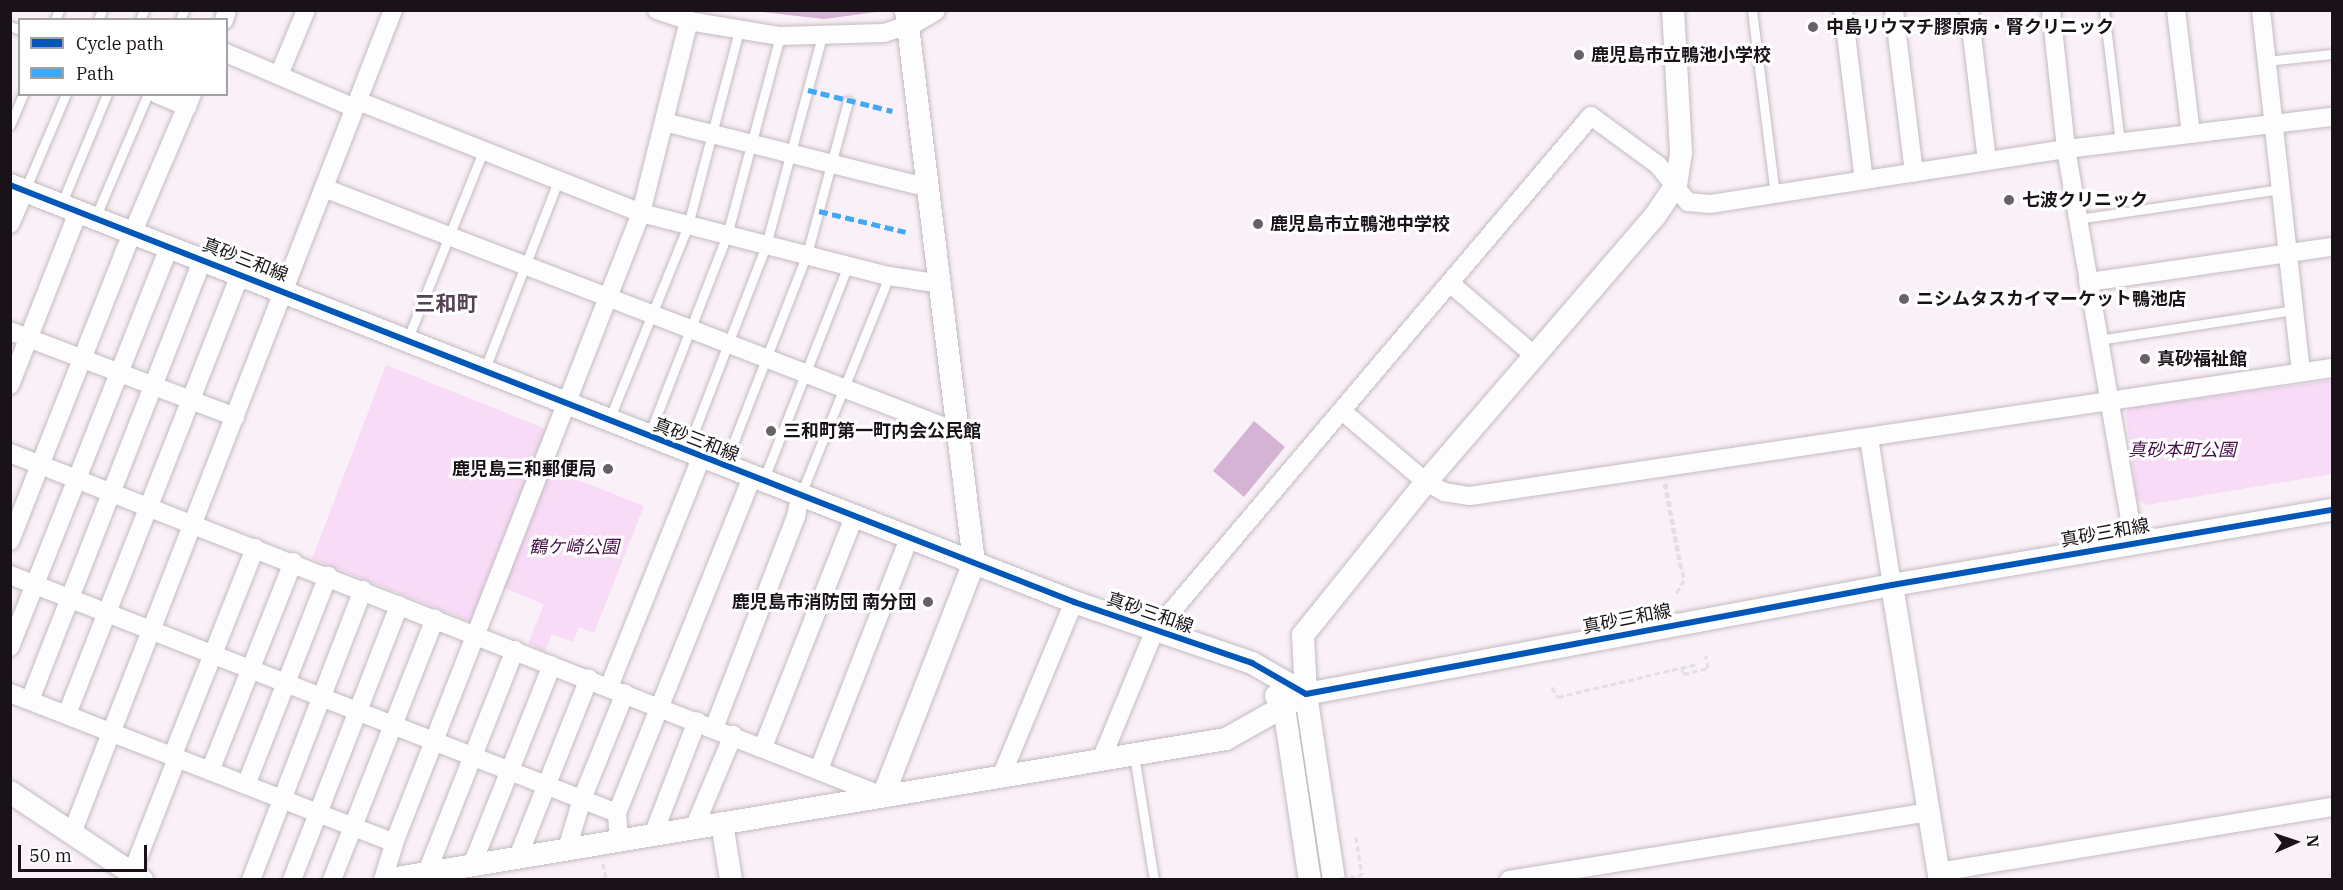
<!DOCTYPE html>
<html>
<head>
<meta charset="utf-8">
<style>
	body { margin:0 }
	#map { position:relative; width:2343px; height:890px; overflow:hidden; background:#faf0f8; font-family:"IBM Plex Serif","Noto Sans JP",serif }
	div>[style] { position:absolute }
	.green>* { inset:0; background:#f8dbf6 }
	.water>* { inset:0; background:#d5b3d4 }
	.path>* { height:3px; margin-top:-1.5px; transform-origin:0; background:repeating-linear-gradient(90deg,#e2e0e2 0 6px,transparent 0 9px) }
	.roads { filter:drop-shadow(0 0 2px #c3bbc2) drop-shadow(0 0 2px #c3bbc2) }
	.service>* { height:9px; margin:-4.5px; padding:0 4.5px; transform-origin:4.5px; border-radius:4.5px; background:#fefdfe }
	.minor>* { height:18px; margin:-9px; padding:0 9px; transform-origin:9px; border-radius:9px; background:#fefdfe }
	.tertiary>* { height:22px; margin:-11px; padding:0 11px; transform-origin:11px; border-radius:11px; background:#fefdfe }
	.path-bridge>* { height:3px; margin-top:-1.5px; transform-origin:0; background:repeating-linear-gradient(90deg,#e2e0e2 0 6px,transparent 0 9px) }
	.quiet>* { height:4.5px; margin-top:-2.25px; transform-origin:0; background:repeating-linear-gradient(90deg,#3fa9f5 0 9px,transparent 0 13.5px) }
	.cycleway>* { height:6px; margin:-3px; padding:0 3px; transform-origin:3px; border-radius:3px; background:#0057b8 }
	.dots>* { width:16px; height:16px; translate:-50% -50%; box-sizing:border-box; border:3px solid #fff; border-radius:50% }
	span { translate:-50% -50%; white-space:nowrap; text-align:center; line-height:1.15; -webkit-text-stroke:6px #fff; paint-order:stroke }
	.poi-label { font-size:18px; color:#191319; font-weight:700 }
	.left { translate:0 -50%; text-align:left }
	.right { translate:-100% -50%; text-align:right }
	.street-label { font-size:18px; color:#191319 }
	.park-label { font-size:18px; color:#440f46; font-style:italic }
	.quarter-label { font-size:21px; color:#524252; font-weight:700 }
	.frame { position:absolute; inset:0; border:12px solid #191319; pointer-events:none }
	.legend { position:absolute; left:18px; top:18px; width:210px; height:78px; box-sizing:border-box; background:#fff; border:2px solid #a3a1a3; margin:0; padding:8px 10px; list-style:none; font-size:18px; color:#191319 }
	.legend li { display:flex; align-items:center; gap:12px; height:30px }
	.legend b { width:30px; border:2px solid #a3a1a3 }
	.north { position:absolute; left:2265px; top:812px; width:60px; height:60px; -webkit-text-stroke:4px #fff; paint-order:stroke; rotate:87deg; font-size:16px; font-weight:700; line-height:24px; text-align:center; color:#191319 }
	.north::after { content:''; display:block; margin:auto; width:21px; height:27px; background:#191319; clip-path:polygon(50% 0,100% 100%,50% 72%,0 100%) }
	.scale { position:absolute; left:18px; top:845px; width:129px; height:27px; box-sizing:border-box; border:3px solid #191319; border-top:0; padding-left:8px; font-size:18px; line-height:21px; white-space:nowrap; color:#191319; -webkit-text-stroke:4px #fff; paint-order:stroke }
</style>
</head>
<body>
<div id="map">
	<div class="green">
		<i style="clip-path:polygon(386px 365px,546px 429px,470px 621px,312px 559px)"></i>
		<i style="clip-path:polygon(2332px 380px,2332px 474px,2146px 505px,2137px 499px,2126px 414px,2129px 408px)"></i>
		<i style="clip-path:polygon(551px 469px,644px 506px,594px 633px,579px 627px,573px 642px,552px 634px,545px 651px,528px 644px,544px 604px,504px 588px)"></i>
	</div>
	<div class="water">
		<i style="clip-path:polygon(754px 11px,884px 11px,824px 19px)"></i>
		<i style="clip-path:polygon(1254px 421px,1285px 447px,1244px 497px,1213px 471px)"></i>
	</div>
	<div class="path">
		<i style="left:1664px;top:483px;width:86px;rotate:79.2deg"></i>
		<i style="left:1666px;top:483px;width:99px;rotate:79.5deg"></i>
		<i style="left:1684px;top:580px;width:16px;rotate:120deg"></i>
		<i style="left:1682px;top:667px;width:7px;rotate:82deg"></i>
		<i style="left:1683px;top:674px;width:26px;rotate:-13deg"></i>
		<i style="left:1708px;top:668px;width:13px;rotate:-99deg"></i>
		<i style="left:1552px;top:687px;width:12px;rotate:59deg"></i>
		<i style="left:1558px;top:697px;width:142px;rotate:-13.4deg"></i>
		<i style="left:1356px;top:837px;width:38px;rotate:81deg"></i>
		<i style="left:603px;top:863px;width:17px;rotate:80deg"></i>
	</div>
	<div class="roads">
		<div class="service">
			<i style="left:1752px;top:10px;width:185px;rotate:82.9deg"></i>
			<i style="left:2104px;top:10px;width:133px;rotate:83.1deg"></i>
			<i style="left:55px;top:20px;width:11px;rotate:-68deg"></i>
			<i style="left:98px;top:20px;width:11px;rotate:-68deg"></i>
			<i style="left:140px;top:20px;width:11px;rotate:-68deg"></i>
			<i style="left:180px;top:20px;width:11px;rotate:-68deg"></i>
			<i style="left:10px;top:26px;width:11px;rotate:22deg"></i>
			<i style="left:2266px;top:61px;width:66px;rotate:-6.1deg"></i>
			<i style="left:10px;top:125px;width:34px;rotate:-67deg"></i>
			<i style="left:25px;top:190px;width:104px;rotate:-66.9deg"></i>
			<i style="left:61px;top:205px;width:120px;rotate:-67.5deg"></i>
			<i style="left:95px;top:218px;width:135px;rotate:-66.9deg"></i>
			<i style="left:2078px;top:219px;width:204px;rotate:-8.4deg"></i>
			<i style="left:408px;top:338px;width:201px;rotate:-68.1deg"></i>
			<i style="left:2098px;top:340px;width:198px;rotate:-8.7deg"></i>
			<i style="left:484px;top:371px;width:204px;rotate:-68.7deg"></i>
			<i style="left:609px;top:420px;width:210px;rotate:-67.9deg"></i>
			<i style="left:688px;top:225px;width:201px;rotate:-75.3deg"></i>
			<i style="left:649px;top:435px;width:215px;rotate:-68.7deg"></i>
			<i style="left:727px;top:235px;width:206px;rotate:-75.1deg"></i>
			<i style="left:687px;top:450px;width:220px;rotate:-68.9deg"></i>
			<i style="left:766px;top:245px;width:216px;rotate:-75deg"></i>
			<i style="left:725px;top:464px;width:225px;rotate:-68.7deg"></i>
			<i style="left:807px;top:254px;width:158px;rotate:-75deg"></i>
			<i style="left:763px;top:481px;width:232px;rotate:-68.5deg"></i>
			<i style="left:801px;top:494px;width:235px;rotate:-68deg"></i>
			<i style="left:1134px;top:755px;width:127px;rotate:80.9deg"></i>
		</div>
		<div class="minor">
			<i style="left:657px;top:10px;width:34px;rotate:19deg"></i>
			<i style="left:689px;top:21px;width:92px;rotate:9.4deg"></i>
			<i style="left:780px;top:36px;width:104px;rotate:-1.7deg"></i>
			<i style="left:884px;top:33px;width:25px;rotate:-18deg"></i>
			<i style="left:1843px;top:10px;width:171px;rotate:83deg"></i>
			<i style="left:1894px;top:10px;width:164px;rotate:83deg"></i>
			<i style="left:1969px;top:10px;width:152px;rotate:83.2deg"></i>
			<i style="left:2051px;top:10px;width:140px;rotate:83.8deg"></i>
			<i style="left:2066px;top:149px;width:400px;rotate:80.2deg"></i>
			<i style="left:2176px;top:10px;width:125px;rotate:83.1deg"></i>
			<i style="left:2261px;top:10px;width:364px;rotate:83.7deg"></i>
			<i style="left:224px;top:20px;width:10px;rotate:-73deg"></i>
			<i style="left:226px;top:53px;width:140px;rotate:23.1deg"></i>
			<i style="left:279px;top:75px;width:70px;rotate:-67.4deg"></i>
			<i style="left:157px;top:94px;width:33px;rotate:23deg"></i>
			<i style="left:358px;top:101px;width:304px;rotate:21.6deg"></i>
			<i style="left:641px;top:213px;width:256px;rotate:14.3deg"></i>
			<i style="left:889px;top:276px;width:53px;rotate:8.7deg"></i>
			<i style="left:664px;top:122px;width:272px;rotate:14deg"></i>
			<i style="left:324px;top:188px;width:676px;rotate:21.06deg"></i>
			<i style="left:10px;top:224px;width:37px;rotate:-66deg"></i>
			<i style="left:2088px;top:282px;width:246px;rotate:-8.2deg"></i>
			<i style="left:1451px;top:284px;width:111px;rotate:40.6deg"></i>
			<i style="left:10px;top:331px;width:241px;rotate:20.9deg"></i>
			<i style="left:10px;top:385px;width:186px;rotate:-68.5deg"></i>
			<i style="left:1342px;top:411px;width:110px;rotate:40.2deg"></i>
			<i style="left:1426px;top:482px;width:21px;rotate:29deg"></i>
			<i style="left:1444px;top:492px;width:26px;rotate:9deg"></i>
			<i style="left:1470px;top:496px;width:871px;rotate:-8.45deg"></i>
			<i style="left:1869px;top:438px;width:149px;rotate:81.1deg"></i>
			<i style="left:10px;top:453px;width:938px;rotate:21.45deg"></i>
			<i style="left:10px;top:541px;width:308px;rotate:-68.4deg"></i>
			<i style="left:123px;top:255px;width:175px;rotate:-66.8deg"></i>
			<i style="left:10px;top:575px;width:652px;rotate:21.41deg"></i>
			<i style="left:617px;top:813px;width:27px;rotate:86deg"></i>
			<i style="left:10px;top:647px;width:430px;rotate:-68.3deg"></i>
			<i style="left:609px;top:687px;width:247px;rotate:-68.1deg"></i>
			<i style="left:10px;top:693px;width:412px;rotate:21.3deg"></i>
			<i style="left:30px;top:700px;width:472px;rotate:-68.6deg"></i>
			<i style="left:67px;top:714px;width:473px;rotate:-68.5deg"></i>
			<i style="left:714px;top:728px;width:226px;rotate:-68.8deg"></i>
			<i style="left:796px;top:517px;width:21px;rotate:-79deg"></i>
			<i style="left:763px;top:747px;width:247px;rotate:-68.4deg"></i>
			<i style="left:172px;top:757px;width:225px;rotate:-68.3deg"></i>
			<i style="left:1101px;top:760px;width:139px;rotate:-67.5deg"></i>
			<i style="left:1154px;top:632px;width:676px;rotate:-49.74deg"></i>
			<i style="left:1591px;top:116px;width:83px;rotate:36.2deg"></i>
			<i style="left:1658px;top:165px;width:48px;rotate:51deg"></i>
			<i style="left:1688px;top:202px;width:22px;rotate:5deg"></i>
			<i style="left:1710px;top:204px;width:360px;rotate:-8.8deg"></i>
			<i style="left:2066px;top:149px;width:268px;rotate:-6.9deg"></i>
			<i style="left:819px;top:769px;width:248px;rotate:-68.7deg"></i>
			<i style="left:210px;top:771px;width:225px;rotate:-68.3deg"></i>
			<i style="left:1001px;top:777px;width:190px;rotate:-67.4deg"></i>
			<i style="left:246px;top:785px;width:225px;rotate:-68.6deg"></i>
			<i style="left:617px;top:813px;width:362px;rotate:-68.1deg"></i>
			<i style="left:694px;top:828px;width:101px;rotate:-67.2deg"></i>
			<i style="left:72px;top:833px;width:883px;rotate:-68.69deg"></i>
			<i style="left:653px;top:835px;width:122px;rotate:-68.9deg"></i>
			<i style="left:567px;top:849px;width:52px;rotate:-73.3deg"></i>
			<i style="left:582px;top:799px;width:114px;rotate:-67.9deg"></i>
			<i style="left:518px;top:857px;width:192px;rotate:-68.3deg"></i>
			<i style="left:472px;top:865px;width:215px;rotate:-68.2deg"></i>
			<i style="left:427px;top:872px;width:239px;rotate:-68.4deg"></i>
			<i style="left:1939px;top:872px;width:398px;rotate:-9.4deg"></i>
			<i style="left:132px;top:873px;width:123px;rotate:-68.6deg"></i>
			<i style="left:251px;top:880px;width:311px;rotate:-68.9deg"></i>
			<i style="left:292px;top:880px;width:295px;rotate:-68.7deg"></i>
			<i style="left:332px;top:880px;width:281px;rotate:-68.5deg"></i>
			<i style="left:383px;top:880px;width:39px;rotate:-73deg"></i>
			<i style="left:394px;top:843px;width:677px;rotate:-68.59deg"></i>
			<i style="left:641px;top:213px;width:198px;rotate:-76deg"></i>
			<i style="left:1509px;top:880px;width:425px;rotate:-9.2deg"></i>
		</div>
		<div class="tertiary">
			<i style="left:908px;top:25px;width:30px;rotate:-30deg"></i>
			<i style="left:10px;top:185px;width:1143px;rotate:21.4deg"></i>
			<i style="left:1074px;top:602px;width:188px;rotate:18.9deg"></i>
			<i style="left:1252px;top:663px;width:62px;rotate:29.9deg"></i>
			<i style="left:1306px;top:694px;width:596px;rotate:-10.54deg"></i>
			<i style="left:1892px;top:585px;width:446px;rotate:-9.7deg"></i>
			<i style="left:1892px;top:585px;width:299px;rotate:80.8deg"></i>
			<i style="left:1276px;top:696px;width:14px;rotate:54deg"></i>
			<i style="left:1284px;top:707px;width:175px;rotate:81.5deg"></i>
			<i style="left:10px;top:792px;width:159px;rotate:33.7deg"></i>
			<i style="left:883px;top:796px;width:250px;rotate:-68.7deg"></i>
			<i style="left:974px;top:563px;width:557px;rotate:-97.01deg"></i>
			<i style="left:722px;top:823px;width:58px;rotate:81deg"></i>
			<i style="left:385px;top:880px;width:853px;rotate:-9.52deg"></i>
			<i style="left:1226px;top:739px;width:92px;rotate:-29.4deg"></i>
			<i style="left:1334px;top:880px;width:188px;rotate:-98.6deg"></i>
			<i style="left:1306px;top:694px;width:59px;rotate:-92.9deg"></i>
			<i style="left:1303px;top:635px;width:196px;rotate:-51.2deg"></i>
			<i style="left:1426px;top:482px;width:351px;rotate:-49.3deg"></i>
			<i style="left:1655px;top:216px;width:37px;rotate:-56deg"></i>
			<i style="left:1676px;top:185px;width:33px;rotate:-81deg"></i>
			<i style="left:1681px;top:152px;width:142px;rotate:-93.2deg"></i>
		</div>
	</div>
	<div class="path-bridge">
		<i style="left:1331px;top:880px;width:31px;rotate:-9deg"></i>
	</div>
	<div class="quiet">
		<i style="left:808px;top:90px;width:87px;rotate:14deg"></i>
		<i style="left:819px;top:211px;width:89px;rotate:13.6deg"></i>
	</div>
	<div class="cycleway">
		<i style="left:10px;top:185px;width:1143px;rotate:21.4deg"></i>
		<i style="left:1074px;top:602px;width:188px;rotate:18.9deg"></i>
		<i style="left:1252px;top:663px;width:62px;rotate:29.9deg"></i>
		<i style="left:1306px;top:694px;width:596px;rotate:-10.54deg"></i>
		<i style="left:1892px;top:585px;width:446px;rotate:-9.7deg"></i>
	</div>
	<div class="dots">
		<i style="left:1813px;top:27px;background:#686067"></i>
		<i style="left:1579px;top:55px;background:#686067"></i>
		<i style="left:2009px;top:200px;background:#686067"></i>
		<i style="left:1258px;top:224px;background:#686067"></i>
		<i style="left:1904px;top:299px;background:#686067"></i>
		<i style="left:2145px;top:359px;background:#686067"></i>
		<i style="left:771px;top:431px;background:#686067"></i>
		<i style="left:608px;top:469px;background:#686067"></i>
		<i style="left:928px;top:602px;background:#686067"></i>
	</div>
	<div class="poi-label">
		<span class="left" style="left:1826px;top:27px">中島リウマチ膠原病・腎クリニック</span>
		<span class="left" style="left:1591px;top:55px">鹿児島市立鴨池小学校</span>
		<span class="left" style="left:2022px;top:200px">七波クリニック</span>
		<span class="left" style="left:1270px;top:224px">鹿児島市立鴨池中学校</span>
		<span class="left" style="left:1916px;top:299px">ニシムタスカイマーケット鴨池店</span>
		<span class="left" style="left:2157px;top:359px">真砂福祉館</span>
		<span class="left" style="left:783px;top:431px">三和町第一町内会公民館</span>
		<span class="right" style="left:596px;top:469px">鹿児島三和郵便局</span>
		<span class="right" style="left:916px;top:602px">鹿児島市消防団 南分団</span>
	</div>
	<div class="street-label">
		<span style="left:245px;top:260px;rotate:21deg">真砂三和線</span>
		<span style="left:696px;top:440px;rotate:21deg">真砂三和線</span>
		<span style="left:2105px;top:533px;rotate:-10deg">真砂三和線</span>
		<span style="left:1150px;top:613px;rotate:19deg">真砂三和線</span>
		<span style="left:1627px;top:619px;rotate:-11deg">真砂三和線</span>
	</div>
	<div class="park-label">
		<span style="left:2182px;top:450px">真砂本町公園</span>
		<span style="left:574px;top:547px">鶴ケ崎公園</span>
	</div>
	<div class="quarter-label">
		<span style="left:446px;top:303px">三和町</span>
	</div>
	<div class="frame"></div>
	<ul class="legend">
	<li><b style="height:8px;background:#0057b8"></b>Cycle path</li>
	<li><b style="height:8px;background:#3fa9f5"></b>Path</li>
	</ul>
	<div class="north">N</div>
	<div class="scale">50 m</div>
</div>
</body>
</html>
